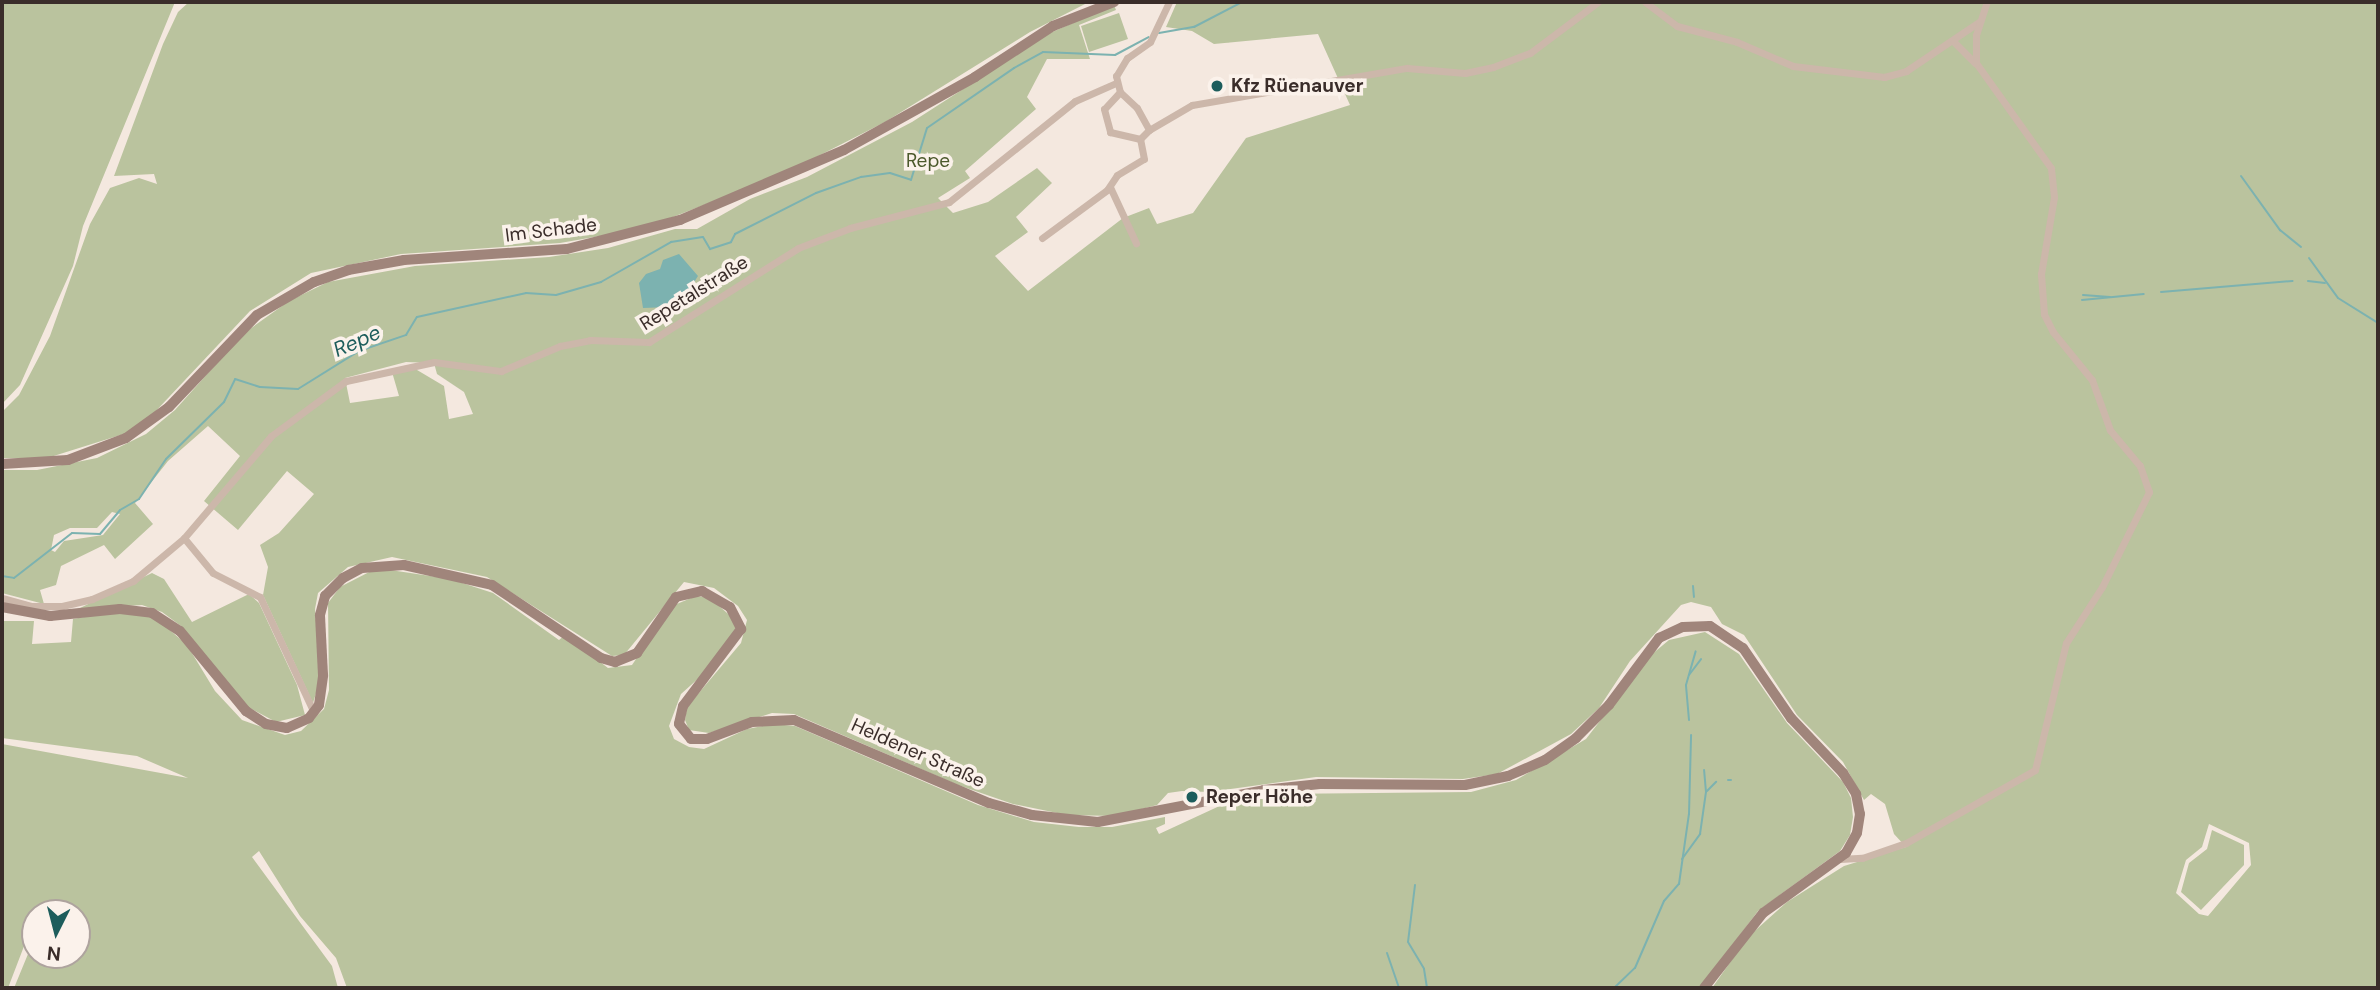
<!DOCTYPE html>
<html>
<head>
<meta charset="utf-8">
<style>
	body { margin:0 }
	#map { position:relative; width:2380px; height:990px; overflow:hidden; background:#f4e8df; font-family:"DM Sans",sans-serif }
	div>[style] { position:absolute }
	.green>* { inset:0; background:#bac39e }
	.water>* { inset:0; background:#7cb2b0 }
	.stream>* { height:2px; margin:-1px; padding:0 1px; transform-origin:1px; border-radius:1px; background:#7cb2b0 }
	.street>* { height:7px; margin:-3.5px; padding:0 3.5px; transform-origin:3.5px; border-radius:3.5px; background:#ccb7aa }
	.secondary>* { height:10px; margin:-5px; padding:0 5px; transform-origin:5px; border-radius:5px; background:#a0857b }
	.dots>* { width:19px; height:19px; translate:-50% -50%; box-sizing:border-box; border:4px solid #fbf2eb; border-radius:50% }
	span { translate:-50% -50%; white-space:nowrap; text-align:center; line-height:1.15; -webkit-text-stroke:7px #fbf2eb; paint-order:stroke }
	.poi-label { font-size:19px; color:#3a2d2a; font-weight:700 }
	.left { translate:0 -50%; text-align:left }
	.park-label { font-size:19px; color:#4c592c }
	.street-label { font-size:19px; color:#3a2d2a }
	.water-label { font-size:21px; color:#1d5d5c; font-style:italic }
	.frame { position:absolute; inset:0; border:4px solid #3a2d2a; pointer-events:none }
	.north { position:absolute; left:21px; top:899px; width:70px; height:70px; box-sizing:border-box; background:#fbf2eb; border:2px solid #aea39e; border-radius:50%; rotate:186deg; font-size:19px; font-weight:700; line-height:28px; text-align:center; color:#3a2d2a }
	.north::after { content:''; display:block; margin:auto; width:24px; height:32px; background:#1d5d5c; clip-path:polygon(50% 0,100% 100%,50% 72%,0 100%) }
</style>
</head>
<body>
<div id="map">
	<div class="green">
		<i style="clip-path:polygon(2px 2px,175px 2px,83px 226px,73px 266px,20px 385px,2px 404px)"></i>
		<i style="clip-path:polygon(189px 2px,1089px 2px,1030px 32px,885px 122px,781px 175px,673px 217px,629px 231px,560px 243px,401px 254px,311px 273px,250px 311px,153px 414px,127px 433px,44px 459px,2px 458px,2px 412px,19px 395px,50px 336px,90px 224px,110px 188px,139px 178px,157px 184px,154px 174px,114px 176px,163px 44px,178px 12px)"></i>
		<i style="clip-path:polygon(evenodd,1177px 2px,2378px 2px,2378px 988px,1712px 988px,1748px 937px,1787px 902px,1844px 866px,1906px 847px,1894px 834px,1885px 804px,1871px 794px,1864px 800px,1843px 762px,1797px 715px,1744px 635px,1722px 624px,1711px 607px,1691px 602px,1681px 605px,1630px 661px,1599px 708px,1571px 734px,1497px 774px,1463px 779px,1316px 777px,1209px 792px,1182px 791px,1168px 793px,1157px 805px,1115px 816px,1067px 815px,1013px 804px,958px 785px,794px 714px,772px 713px,709px 733px,689px 730px,685px 720px,687px 707px,741px 643px,747px 620px,738px 606px,714px 588px,684px 582px,624px 655px,612px 656px,487px 577px,392px 557px,348px 567px,318px 593px,315px 609px,321px 677px,313px 703px,263px 595px,268px 567px,260px 545px,279px 533px,314px 494px,287px 471px,238px 530px,204px 501px,240px 456px,208px 426px,168px 461px,135px 503px,153px 524px,115px 559px,104px 545px,61px 566px,56px 585px,40px 590px,44px 604px,2px 593px,2px 470px,37px 470px,97px 458px,146px 434px,175px 410px,243px 334px,289px 301px,328px 282px,415px 266px,549px 257px,608px 248px,675px 229px,697px 229px,750px 199px,807px 177px,912px 122px,1050px 33px,1114px 5px,1116px 10px,1079px 25px,1090px 59px,1047px 59px,1027px 97px,1036px 109px,965px 171px,970px 178px,938px 198px,953px 213px,988px 202px,1037px 168px,1052px 183px,1016px 217px,1028px 232px,995px 256px,1028px 291px,1123px 218px,1149px 208px,1157px 224px,1193px 213px,1246px 138px,1350px 105px,1318px 34px,1214px 44px,1192px 31px,1166px 27px,1177px 2px,406px 362px,434px 363px,437px 374px,464px 392px,473px 414px,449px 419px,444px 386px,412px 367px,392px 372px,399px 396px,350px 403px,345px 378px,406px 362px,1177px 2px,112px 512px,120px 514px,103px 535px,64px 541px,55px 552px,51px 550px,54px 535px,70px 528px,97px 528px,112px 512px,1177px 2px,2209px 824px,2249px 843px,2251px 865px,2208px 916px,2199px 914px,2176px 893px,2186px 860px,2202px 847px,2209px 824px)"></i>
		<i style="clip-path:polygon(1119px 13px,1128px 39px,1089px 52px,1081px 26px)"></i>
		<i style="clip-path:polygon(377px 568px,450px 579px,493px 593px,559px 640px,565px 635px,608px 668px,632px 665px,672px 606px,696px 596px,710px 598px,735px 620px,735px 631px,710px 668px,681px 694px,669px 726px,674px 739px,689px 747px,704px 749px,747px 729px,774px 724px,795px 726px,978px 805px,1034px 822px,1079px 827px,1112px 827px,1165px 817px,1165px 824px,1156px 828px,1159px 834px,1226px 803px,1276px 794px,1471px 792px,1516px 780px,1586px 739px,1651px 655px,1669px 640px,1705px 632px,1739px 654px,1787px 723px,1843px 782px,1851px 798px,1853px 817px,1850px 835px,1840px 851px,1758px 911px,1700px 988px,347px 988px,336px 958px,300px 916px,259px 851px,252px 857px,332px 966px,338px 988px,14px 988px,35px 937px,35px 955px,77px 955px,77px 913px,59px 912px,35px 913px,35px 930px,26px 941px,8px 988px,2px 988px,2px 744px,188px 778px,137px 756px,2px 738px,2px 621px,34px 621px,32px 644px,71px 642px,73px 619px,117px 611px,156px 618px,187px 645px,215px 691px,242px 720px,285px 735px,301px 731px,324px 709px,329px 690px,328px 603px,340px 587px)"></i>
		<i style="clip-path:polygon(152px 573px,164px 579px,192px 622px,249px 594px,259px 603px,297px 685px,305px 715px,276px 722px,248px 707px,181px 626px,162px 612px,142px 605px,78px 609px)"></i>
		<i style="clip-path:polygon(2212px 830px,2244px 845px,2244px 865px,2201px 910px,2181px 892px,2189px 863px,2207px 849px)"></i>
	</div>
	<div class="water">
		<i style="clip-path:polygon(679px 254px,698px 276px,691px 287px,669px 307px,643px 308px,639px 283px,646px 274px,660px 269px,663px 260px)"></i>
	</div>
	<div class="stream">
		<i style="left:1159px;top:33px;width:36px;rotate:-10deg"></i>
		<i style="left:1194px;top:27px;width:54px;rotate:-27.5deg"></i>
		<i style="left:2241px;top:176px;width:67px;rotate:54.2deg"></i>
		<i style="left:2280px;top:230px;width:27px;rotate:39deg"></i>
		<i style="left:2309px;top:258px;width:49px;rotate:54.1deg"></i>
		<i style="left:2338px;top:298px;width:47px;rotate:32deg"></i>
		<i style="left:2308px;top:281px;width:17px;rotate:7deg"></i>
		<i style="left:2161px;top:292px;width:132px;rotate:-4.8deg"></i>
		<i style="left:2083px;top:295px;width:27px;rotate:4deg"></i>
		<i style="left:2082px;top:300px;width:62px;rotate:-5.5deg"></i>
		<i style="left:2px;top:576px;width:12px;rotate:9deg"></i>
		<i style="left:14px;top:578px;width:73px;rotate:-37.8deg"></i>
		<i style="left:72px;top:533px;width:28px;rotate:2deg"></i>
		<i style="left:100px;top:534px;width:31px;rotate:-50deg"></i>
		<i style="left:120px;top:510px;width:22px;rotate:-30deg"></i>
		<i style="left:139px;top:499px;width:48px;rotate:-56deg"></i>
		<i style="left:166px;top:459px;width:81px;rotate:-44.5deg"></i>
		<i style="left:224px;top:402px;width:25px;rotate:-64deg"></i>
		<i style="left:235px;top:379px;width:26px;rotate:18deg"></i>
		<i style="left:260px;top:387px;width:38px;rotate:3deg"></i>
		<i style="left:298px;top:389px;width:72px;rotate:-31.9deg"></i>
		<i style="left:359px;top:351px;width:50px;rotate:-18.8deg"></i>
		<i style="left:406px;top:335px;width:21px;rotate:-59deg"></i>
		<i style="left:417px;top:317px;width:112px;rotate:-12.4deg"></i>
		<i style="left:526px;top:293px;width:30px;rotate:4deg"></i>
		<i style="left:556px;top:295px;width:47px;rotate:-16.1deg"></i>
		<i style="left:601px;top:282px;width:81px;rotate:-29.7deg"></i>
		<i style="left:671px;top:242px;width:32px;rotate:-9deg"></i>
		<i style="left:703px;top:237px;width:14px;rotate:60deg"></i>
		<i style="left:710px;top:249px;width:22px;rotate:-18deg"></i>
		<i style="left:731px;top:242px;width:9px;rotate:-63deg"></i>
		<i style="left:735px;top:234px;width:91px;rotate:-26.8deg"></i>
		<i style="left:816px;top:193px;width:48px;rotate:-19.6deg"></i>
		<i style="left:861px;top:177px;width:29px;rotate:-8deg"></i>
		<i style="left:890px;top:173px;width:22px;rotate:18deg"></i>
		<i style="left:911px;top:180px;width:54px;rotate:-72.9deg"></i>
		<i style="left:927px;top:128px;width:106px;rotate:-34.6deg"></i>
		<i style="left:1014px;top:68px;width:33px;rotate:-29deg"></i>
		<i style="left:1043px;top:52px;width:72px;rotate:2.4deg"></i>
		<i style="left:1115px;top:55px;width:38px;rotate:-28deg"></i>
		<i style="left:1693px;top:586px;width:11px;rotate:85deg"></i>
		<i style="left:1689px;top:675px;width:20px;rotate:-53deg"></i>
		<i style="left:1689px;top:720px;width:35px;rotate:-95deg"></i>
		<i style="left:1686px;top:685px;width:35px;rotate:-74deg"></i>
		<i style="left:1728px;top:780px;width:3px"></i>
		<i style="left:1707px;top:791px;width:13px;rotate:-45deg"></i>
		<i style="left:1682px;top:859px;width:31px;rotate:-54deg"></i>
		<i style="left:1700px;top:834px;width:42px;rotate:-81.9deg"></i>
		<i style="left:1706px;top:792px;width:22px;rotate:-95deg"></i>
		<i style="left:1415px;top:885px;width:57px;rotate:97deg"></i>
		<i style="left:1408px;top:942px;width:31px;rotate:59deg"></i>
		<i style="left:1424px;top:969px;width:19px;rotate:81deg"></i>
		<i style="left:1387px;top:953px;width:37px;rotate:71deg"></i>
		<i style="left:1614px;top:988px;width:29px;rotate:-44deg"></i>
		<i style="left:1635px;top:968px;width:73px;rotate:-66.6deg"></i>
		<i style="left:1664px;top:901px;width:23px;rotate:-49deg"></i>
		<i style="left:1679px;top:884px;width:71px;rotate:-81.9deg"></i>
		<i style="left:1689px;top:814px;width:79px;rotate:-88.5deg"></i>
	</div>
	<div class="street">
		<i style="left:1169px;top:2px;width:44px;rotate:115.4deg"></i>
		<i style="left:1150px;top:42px;width:28px;rotate:145deg"></i>
		<i style="left:1127px;top:58px;width:21px;rotate:121deg"></i>
		<i style="left:1116px;top:76px;width:16px;rotate:76deg"></i>
		<i style="left:1120px;top:92px;width:23px;rotate:43deg"></i>
		<i style="left:1137px;top:108px;width:25px;rotate:61deg"></i>
		<i style="left:1149px;top:130px;width:50px;rotate:-30.2deg"></i>
		<i style="left:1192px;top:105px;width:218px;rotate:-9.8deg"></i>
		<i style="left:1407px;top:68px;width:58px;rotate:4.9deg"></i>
		<i style="left:1465px;top:73px;width:29px;rotate:-12deg"></i>
		<i style="left:1493px;top:67px;width:40px;rotate:-21deg"></i>
		<i style="left:1530px;top:53px;width:85px;rotate:-36.9deg"></i>
		<i style="left:1645px;top:2px;width:40px;rotate:37deg"></i>
		<i style="left:1677px;top:26px;width:62px;rotate:14.9deg"></i>
		<i style="left:1737px;top:42px;width:61px;rotate:23.2deg"></i>
		<i style="left:1793px;top:66px;width:92px;rotate:6.9deg"></i>
		<i style="left:1884px;top:77px;width:23px;rotate:-15deg"></i>
		<i style="left:1906px;top:71px;width:88px;rotate:-33.9deg"></i>
		<i style="left:1954px;top:42px;width:30px;rotate:45deg"></i>
		<i style="left:1120px;top:92px;width:23px;rotate:133deg"></i>
		<i style="left:1104px;top:109px;width:24px;rotate:75deg"></i>
		<i style="left:1110px;top:132px;width:31px;rotate:13deg"></i>
		<i style="left:1140px;top:139px;width:13px;rotate:-45deg"></i>
		<i style="left:1110px;top:187px;width:62px;rotate:65.1deg"></i>
		<i style="left:1042px;top:238px;width:81px;rotate:-36.4deg"></i>
		<i style="left:1107px;top:190px;width:18px;rotate:-56deg"></i>
		<i style="left:1117px;top:175px;width:31px;rotate:-31deg"></i>
		<i style="left:1144px;top:159px;width:20px;rotate:-101deg"></i>
		<i style="left:184px;top:538px;width:45px;rotate:50.4deg"></i>
		<i style="left:213px;top:573px;width:53px;rotate:27.1deg"></i>
		<i style="left:260px;top:597px;width:128px;rotate:65deg"></i>
		<i style="left:2px;top:598px;width:30px;rotate:15deg"></i>
		<i style="left:31px;top:606px;width:31px"></i>
		<i style="left:62px;top:606px;width:31px;rotate:-13deg"></i>
		<i style="left:92px;top:599px;width:45px;rotate:-23.7deg"></i>
		<i style="left:133px;top:581px;width:67px;rotate:-40.1deg"></i>
		<i style="left:184px;top:538px;width:134px;rotate:-49.5deg"></i>
		<i style="left:271px;top:436px;width:93px;rotate:-36.3deg"></i>
		<i style="left:346px;top:381px;width:90px;rotate:-12.2deg"></i>
		<i style="left:434px;top:362px;width:68px;rotate:7.7deg"></i>
		<i style="left:501px;top:371px;width:64px;rotate:-23deg"></i>
		<i style="left:560px;top:346px;width:31px;rotate:-11deg"></i>
		<i style="left:590px;top:340px;width:59px;rotate:1.9deg"></i>
		<i style="left:649px;top:342px;width:176px;rotate:-32.2deg"></i>
		<i style="left:798px;top:248px;width:56px;rotate:-21deg"></i>
		<i style="left:850px;top:228px;width:102px;rotate:-14.7deg"></i>
		<i style="left:949px;top:202px;width:161px;rotate:-38.7deg"></i>
		<i style="left:1075px;top:101px;width:45px;rotate:-23.7deg"></i>
		<i style="left:1840px;top:859px;width:22px;rotate:-3deg"></i>
		<i style="left:1862px;top:858px;width:46px;rotate:-18.8deg"></i>
		<i style="left:1906px;top:843px;width:148px;rotate:-29.5deg"></i>
		<i style="left:2035px;top:770px;width:131px;rotate:-76.3deg"></i>
		<i style="left:2066px;top:643px;width:67px;rotate:-57.3deg"></i>
		<i style="left:2102px;top:587px;width:106px;rotate:-63.7deg"></i>
		<i style="left:2149px;top:492px;width:28px;rotate:-109deg"></i>
		<i style="left:2140px;top:466px;width:47px;rotate:-129.8deg"></i>
		<i style="left:2110px;top:430px;width:53px;rotate:-109.8deg"></i>
		<i style="left:2092px;top:380px;width:62px;rotate:-129.1deg"></i>
		<i style="left:2053px;top:332px;width:20px;rotate:-117deg"></i>
		<i style="left:2044px;top:314px;width:40px;rotate:-94.3deg"></i>
		<i style="left:2041px;top:274px;width:78px;rotate:-80.4deg"></i>
		<i style="left:2054px;top:197px;width:29px;rotate:-96deg"></i>
		<i style="left:2051px;top:168px;width:129px;rotate:-125.5deg"></i>
		<i style="left:1976px;top:63px;width:28px;rotate:-90deg"></i>
		<i style="left:1976px;top:35px;width:35px;rotate:-72deg"></i>
	</div>
	<div class="secondary">
		<i style="left:2px;top:464px;width:66px;rotate:-3.5deg"></i>
		<i style="left:68px;top:460px;width:62px;rotate:-20.8deg"></i>
		<i style="left:126px;top:438px;width:53px;rotate:-35.8deg"></i>
		<i style="left:169px;top:407px;width:127px;rotate:-46.3deg"></i>
		<i style="left:257px;top:315px;width:66px;rotate:-30.1deg"></i>
		<i style="left:314px;top:282px;width:36px;rotate:-19deg"></i>
		<i style="left:348px;top:270px;width:57px;rotate:-10.1deg"></i>
		<i style="left:404px;top:260px;width:163px;rotate:-3.9deg"></i>
		<i style="left:567px;top:249px;width:117px;rotate:-14.4deg"></i>
		<i style="left:680px;top:220px;width:178px;rotate:-23.1deg"></i>
		<i style="left:844px;top:150px;width:150px;rotate:-29.1deg"></i>
		<i style="left:975px;top:77px;width:93px;rotate:-33.2deg"></i>
		<i style="left:1053px;top:26px;width:66px;rotate:-21.5deg"></i>
		<i style="left:2px;top:607px;width:49px;rotate:10.6deg"></i>
		<i style="left:50px;top:616px;width:70px;rotate:-5.7deg"></i>
		<i style="left:120px;top:609px;width:32px;rotate:7deg"></i>
		<i style="left:152px;top:613px;width:33px;rotate:33deg"></i>
		<i style="left:180px;top:631px;width:104px;rotate:50.5deg"></i>
		<i style="left:246px;top:711px;width:24px;rotate:33deg"></i>
		<i style="left:266px;top:724px;width:21px;rotate:11deg"></i>
		<i style="left:287px;top:728px;width:24px;rotate:-24deg"></i>
		<i style="left:309px;top:718px;width:16px;rotate:-52deg"></i>
		<i style="left:319px;top:705px;width:30px;rotate:-82deg"></i>
		<i style="left:323px;top:675px;width:60px;rotate:-92.9deg"></i>
		<i style="left:320px;top:615px;width:20px;rotate:-75deg"></i>
		<i style="left:325px;top:596px;width:25px;rotate:-45deg"></i>
		<i style="left:343px;top:578px;width:21px;rotate:-28deg"></i>
		<i style="left:362px;top:568px;width:42px;rotate:-4.1deg"></i>
		<i style="left:404px;top:565px;width:90px;rotate:12.8deg"></i>
		<i style="left:492px;top:585px;width:131px;rotate:33.8deg"></i>
		<i style="left:601px;top:658px;width:15px;rotate:16deg"></i>
		<i style="left:615px;top:662px;width:24px;rotate:-22deg"></i>
		<i style="left:637px;top:653px;width:68px;rotate:-55.1deg"></i>
		<i style="left:676px;top:597px;width:27px;rotate:-13deg"></i>
		<i style="left:702px;top:591px;width:32px;rotate:30deg"></i>
		<i style="left:730px;top:607px;width:25px;rotate:63deg"></i>
		<i style="left:741px;top:629px;width:96px;rotate:127deg"></i>
		<i style="left:683px;top:706px;width:18px;rotate:103deg"></i>
		<i style="left:679px;top:724px;width:19px;rotate:51deg"></i>
		<i style="left:691px;top:739px;width:16px"></i>
		<i style="left:707px;top:739px;width:48px;rotate:-20.7deg"></i>
		<i style="left:752px;top:722px;width:42px;rotate:-2.7deg"></i>
		<i style="left:794px;top:720px;width:212px;rotate:23.1deg"></i>
		<i style="left:989px;top:803px;width:45px;rotate:15.6deg"></i>
		<i style="left:1032px;top:815px;width:66px;rotate:6.1deg"></i>
		<i style="left:1098px;top:822px;width:169px;rotate:-10.9deg"></i>
		<i style="left:1264px;top:790px;width:56px;rotate:-6.1deg"></i>
		<i style="left:1320px;top:784px;width:145px;rotate:0.4deg"></i>
		<i style="left:1465px;top:785px;width:44px;rotate:-11.8deg"></i>
		<i style="left:1508px;top:776px;width:40px;rotate:-23.4deg"></i>
		<i style="left:1545px;top:760px;width:38px;rotate:-35deg"></i>
		<i style="left:1576px;top:738px;width:47px;rotate:-45deg"></i>
		<i style="left:1609px;top:705px;width:84px;rotate:-53.3deg"></i>
		<i style="left:1659px;top:638px;width:26px;rotate:-25deg"></i>
		<i style="left:1683px;top:627px;width:27px;rotate:-2deg"></i>
		<i style="left:1710px;top:626px;width:40px;rotate:34deg"></i>
		<i style="left:1743px;top:648px;width:85px;rotate:55.6deg"></i>
		<i style="left:1791px;top:718px;width:76px;rotate:46.6deg"></i>
		<i style="left:1843px;top:773px;width:25px;rotate:58deg"></i>
		<i style="left:1856px;top:794px;width:20px;rotate:79deg"></i>
		<i style="left:1860px;top:814px;width:19px;rotate:99deg"></i>
		<i style="left:1857px;top:833px;width:23px;rotate:119deg"></i>
		<i style="left:1846px;top:853px;width:102px;rotate:144.1deg"></i>
		<i style="left:1763px;top:913px;width:95px;rotate:128.2deg"></i>
	</div>
	<div class="dots">
		<i style="left:1217px;top:86px;background:#1d5d5c"></i>
		<i style="left:1192px;top:797px;background:#1d5d5c"></i>
	</div>
	<div class="poi-label">
		<span class="left" style="left:1231px;top:86px">Kfz Rüenauver</span>
		<span class="left" style="left:1206px;top:797px">Reper Höhe</span>
	</div>
	<div class="park-label">
		<span style="left:928px;top:161px">Repe</span>
	</div>
	<div class="street-label">
		<span style="left:551px;top:230px;rotate:-7deg">Im Schade</span>
		<span style="left:694px;top:293px;rotate:-32deg">Repetalstraße</span>
		<span style="left:918px;top:753px;rotate:24deg">Heldener Straße</span>
	</div>
	<div class="water-label">
		<span style="left:357px;top:341px;rotate:-24deg">Repe</span>
	</div>
	<div class="frame"></div>
	<div class="north">N</div>
</div>
</body>
</html>
